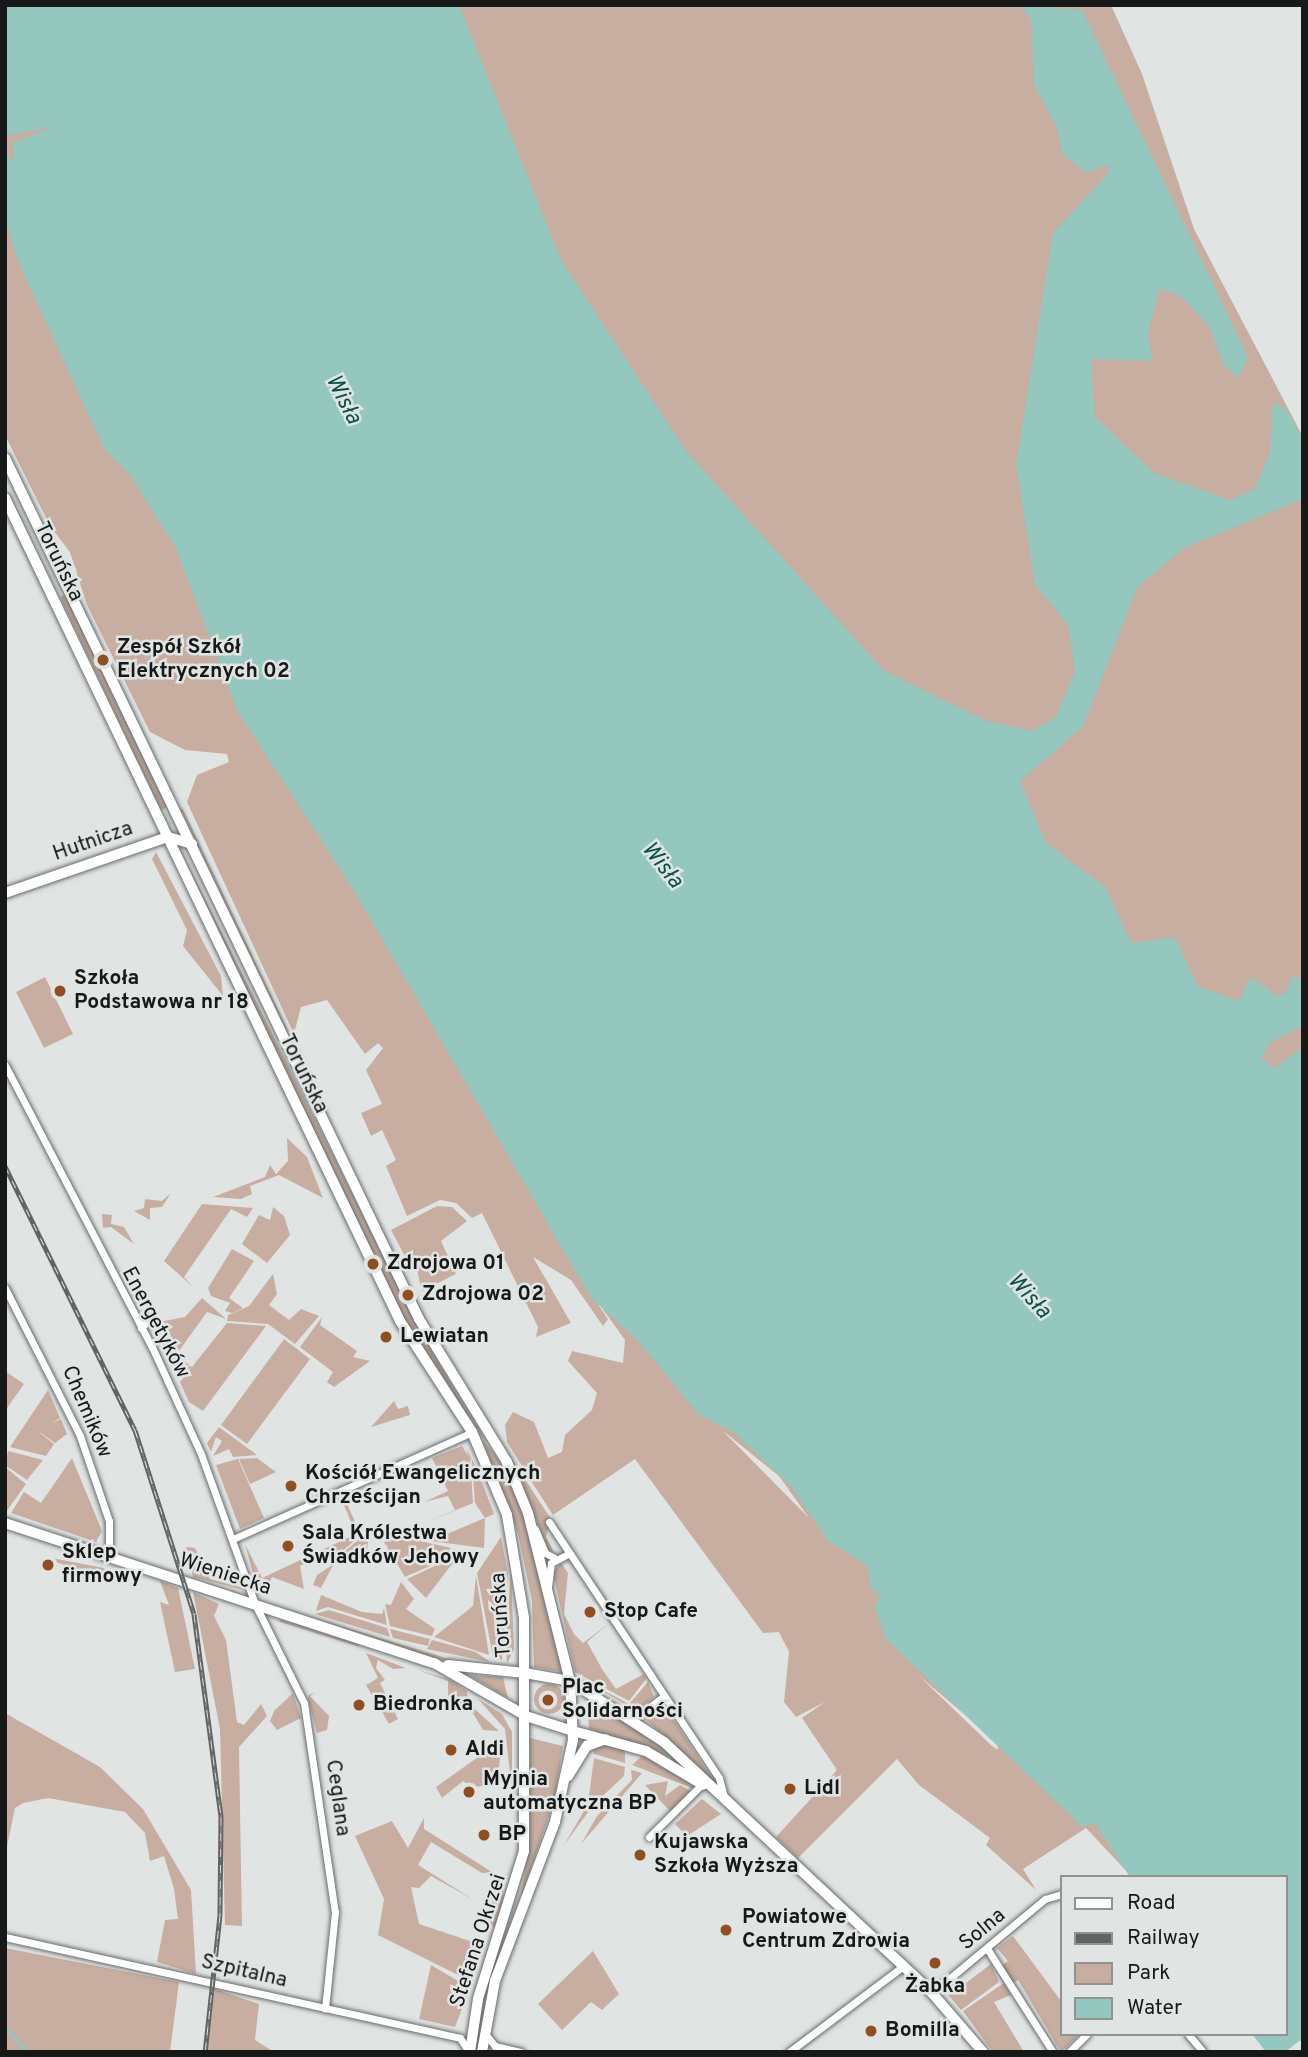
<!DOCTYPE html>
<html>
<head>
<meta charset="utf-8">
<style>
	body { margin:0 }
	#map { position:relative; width:1308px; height:2057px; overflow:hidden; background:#e0e5e4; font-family:Overpass,sans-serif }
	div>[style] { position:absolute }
	.green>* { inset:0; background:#c7aea0 }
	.round { border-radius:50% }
	.water>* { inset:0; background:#94c7be }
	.stream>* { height:2.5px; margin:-1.25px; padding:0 1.25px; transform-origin:1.25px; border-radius:1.25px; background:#94c7be }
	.roads { filter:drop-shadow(0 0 2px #686c6c) drop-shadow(0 0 2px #686c6c) }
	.street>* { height:7px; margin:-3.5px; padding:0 3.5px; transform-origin:3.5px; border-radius:3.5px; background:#fff }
	.secondary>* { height:10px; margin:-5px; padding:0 5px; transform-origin:5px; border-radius:5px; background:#fff }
	.primary>* { height:10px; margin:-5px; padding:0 5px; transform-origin:5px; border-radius:5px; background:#fff }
	.rail>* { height:5px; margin-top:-2.5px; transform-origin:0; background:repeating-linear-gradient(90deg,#e0e5e4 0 8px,#616463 0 16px); box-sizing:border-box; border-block:2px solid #616463 }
	.dots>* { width:19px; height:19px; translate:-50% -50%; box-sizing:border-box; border:4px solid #e0e5e4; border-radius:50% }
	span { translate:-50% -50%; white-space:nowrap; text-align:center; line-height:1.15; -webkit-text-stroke:5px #e0e5e4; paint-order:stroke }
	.street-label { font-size:21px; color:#171818 }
	.poi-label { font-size:21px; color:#171818; font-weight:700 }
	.left { translate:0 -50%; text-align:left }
	.water-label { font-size:23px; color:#0a534b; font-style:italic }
	.frame { position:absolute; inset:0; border:7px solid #171818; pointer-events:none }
	.legend { position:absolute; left:1060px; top:1875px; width:228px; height:161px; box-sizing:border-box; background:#e0e5e4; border:2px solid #909392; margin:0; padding:9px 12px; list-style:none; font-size:21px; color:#171818 }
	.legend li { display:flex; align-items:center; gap:14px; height:35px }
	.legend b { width:35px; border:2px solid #909392 }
</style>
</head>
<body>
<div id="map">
	<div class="green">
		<i style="clip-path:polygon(evenodd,5px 5px,1111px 5px,1142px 74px,1194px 229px,1303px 437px,1303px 2042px,1285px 2034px,1285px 1877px,1132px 1877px,1086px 1828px,1023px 1869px,1036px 1890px,986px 1845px,990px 1838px,919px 1785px,897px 1759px,798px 1858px,776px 1837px,837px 1770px,802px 1718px,825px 1702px,796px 1717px,784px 1702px,789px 1652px,779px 1632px,763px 1633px,635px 1459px,553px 1515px,528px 1476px,507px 1442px,505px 1425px,513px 1412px,534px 1422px,548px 1458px,562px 1452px,565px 1435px,592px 1410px,597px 1393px,568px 1361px,572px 1351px,623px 1363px,625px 1340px,572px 1266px,608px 1319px,603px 1326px,571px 1280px,533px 1257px,571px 1323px,536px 1337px,538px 1327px,482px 1213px,472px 1218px,456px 1203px,440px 1200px,407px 1216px,386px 1166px,396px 1160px,382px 1130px,371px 1136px,361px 1113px,382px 1104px,366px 1070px,383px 1048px,378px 1043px,365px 1054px,327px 1000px,301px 1007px,294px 1034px,187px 802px,197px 775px,229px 762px,227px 754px,185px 750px,150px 732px,87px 605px,70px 552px,50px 526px,5px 435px,5px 5px,722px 1430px,779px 1476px,809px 1518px,722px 1430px,5px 5px,918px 1675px,997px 1742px,998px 1750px,992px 1746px,918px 1675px)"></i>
		<i style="clip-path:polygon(66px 594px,168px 807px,161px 810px,60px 597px)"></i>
		<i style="clip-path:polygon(180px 808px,183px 809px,327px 1113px,326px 1113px)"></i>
		<i style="clip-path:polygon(176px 841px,422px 1333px,471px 1419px,414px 1339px)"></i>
		<i style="clip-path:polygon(156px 852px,221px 976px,223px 996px,183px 946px,187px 930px,152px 859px)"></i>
		<i style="clip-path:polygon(45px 977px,73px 1034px,44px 1048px,16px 992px)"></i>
		<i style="clip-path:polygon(287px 1138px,307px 1157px,323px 1198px,279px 1175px,250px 1186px,252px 1194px,241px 1199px,213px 1197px,265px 1177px,270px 1165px,276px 1174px,288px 1161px)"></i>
		<i style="clip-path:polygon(171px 1193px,162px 1207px,150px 1208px,150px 1220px,134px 1211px,144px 1208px,145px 1199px,162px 1201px)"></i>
		<i style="clip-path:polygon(202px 1204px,253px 1208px,247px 1217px,231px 1209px,184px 1277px,193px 1287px,164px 1261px)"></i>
		<i style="clip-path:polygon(437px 1206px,452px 1207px,467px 1221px,441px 1241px,456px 1274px,422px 1291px,415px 1262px,409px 1264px,391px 1230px)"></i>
		<i style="clip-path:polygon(273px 1207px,284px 1216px,290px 1235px,267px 1263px,242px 1244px,259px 1215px,270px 1220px)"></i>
		<i style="clip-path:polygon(102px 1214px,112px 1215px,111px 1224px,124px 1227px,134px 1244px,111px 1227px,103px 1228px)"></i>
		<i style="clip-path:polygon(232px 1249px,254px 1261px,229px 1298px,243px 1308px,232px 1313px,225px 1311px,230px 1303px,211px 1296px,208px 1288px)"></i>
		<i style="clip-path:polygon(273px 1274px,277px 1294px,269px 1305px,289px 1320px,301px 1309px,319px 1316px,295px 1344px,268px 1324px,227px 1321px,228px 1315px,249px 1306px)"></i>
		<i style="clip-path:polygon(202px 1298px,226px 1319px,207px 1312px,176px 1355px,192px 1367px,180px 1378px,163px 1343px,171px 1336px,168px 1329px,158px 1332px,154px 1323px,185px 1317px)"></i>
		<i style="clip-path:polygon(322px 1317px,320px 1325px,357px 1351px,353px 1357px,370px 1361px,334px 1387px,327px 1382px,333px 1372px,300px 1347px)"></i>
		<i style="clip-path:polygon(227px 1323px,266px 1326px,203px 1411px,189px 1402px,180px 1382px)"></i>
		<i style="clip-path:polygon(284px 1339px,310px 1359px,247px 1444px,221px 1425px)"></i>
		<i style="clip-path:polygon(5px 1371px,24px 1384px,5px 1411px)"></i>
		<i style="clip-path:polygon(48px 1390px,60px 1418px,52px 1423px,61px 1419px,67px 1434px,55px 1443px,35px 1429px,54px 1444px,46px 1456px,10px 1447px)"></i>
		<i style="clip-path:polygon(394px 1401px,398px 1409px,408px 1406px,410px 1415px,371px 1427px)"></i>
		<i style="clip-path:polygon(219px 1427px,257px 1455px,233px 1457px,229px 1449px,213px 1456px,222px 1441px,216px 1437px,211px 1452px,207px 1443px)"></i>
		<i style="clip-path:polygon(492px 1429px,551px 1519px,546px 1537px,554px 1552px,547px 1549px,519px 1475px)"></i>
		<i style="clip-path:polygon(482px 1439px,500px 1461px,522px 1510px,562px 1672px,534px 1667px,532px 1601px,518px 1533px)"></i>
		<i style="clip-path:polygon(462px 1446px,469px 1457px,466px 1448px,477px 1469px,494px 1514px,485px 1518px,484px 1548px,407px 1538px,451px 1548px,439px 1562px,405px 1577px,384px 1542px,414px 1529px,421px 1540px,436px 1529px,440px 1537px,485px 1518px,475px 1503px,472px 1461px,470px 1457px,473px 1503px,425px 1523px,455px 1510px,448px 1496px,424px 1502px,448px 1491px,432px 1458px)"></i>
		<i style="clip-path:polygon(8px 1451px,43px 1460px,27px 1480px,5px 1465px)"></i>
		<i style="clip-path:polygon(72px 1458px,102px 1531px,96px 1542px,11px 1513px,24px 1492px,41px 1503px)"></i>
		<i style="clip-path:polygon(257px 1458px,276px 1472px,250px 1484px,239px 1459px)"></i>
		<i style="clip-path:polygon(238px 1459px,264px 1518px,240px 1529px,216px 1465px)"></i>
		<i style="clip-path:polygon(5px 1467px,26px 1484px,6px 1512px,5px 1512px)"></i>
		<i style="clip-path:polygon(351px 1495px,346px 1502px,361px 1535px,339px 1554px,321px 1588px,313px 1585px,317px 1575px,331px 1566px,323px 1553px,300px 1566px,304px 1589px,272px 1577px,264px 1595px,258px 1593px,245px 1544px,262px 1578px,356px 1534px,341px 1498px)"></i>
		<i style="clip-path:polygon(369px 1534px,367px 1551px,340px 1555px,362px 1537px)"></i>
		<i style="clip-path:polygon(501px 1537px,508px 1574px,502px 1660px,493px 1657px,477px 1573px)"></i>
		<i style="clip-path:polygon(186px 1547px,195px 1548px,210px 1579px,244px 1588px,243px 1590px,193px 1577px)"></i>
		<i style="clip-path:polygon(453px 1549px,462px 1551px,426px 1598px,407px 1579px,441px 1563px)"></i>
		<i style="clip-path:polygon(52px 1558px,104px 1568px,109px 1579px,52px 1561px)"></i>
		<i style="clip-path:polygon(561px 1563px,568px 1573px,564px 1614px,574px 1634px,583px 1643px,608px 1624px,587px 1642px,602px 1669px,616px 1689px,644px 1674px,646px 1679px,629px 1701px,575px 1672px,553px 1573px)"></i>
		<i style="clip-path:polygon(511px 1569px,514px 1649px,507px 1664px,506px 1645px)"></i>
		<i style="clip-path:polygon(476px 1576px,489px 1655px,434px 1637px,473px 1606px)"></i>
		<i style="clip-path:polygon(160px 1581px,178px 1588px,195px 1669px,175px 1672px,160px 1602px,169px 1605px)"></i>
		<i style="clip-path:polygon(401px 1582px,414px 1599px,406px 1609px,435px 1629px,432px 1636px,390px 1626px,385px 1604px,391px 1605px)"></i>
		<i style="clip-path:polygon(193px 1592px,219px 1604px,214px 1616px,226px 1640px,237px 1722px,244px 1725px,261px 1704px,267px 1716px,239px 1747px,242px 1926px,225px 1925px,220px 1729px)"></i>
		<i style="clip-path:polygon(321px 1595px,362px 1612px,382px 1614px,384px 1608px,387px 1625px,328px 1607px,316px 1611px)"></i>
		<i style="clip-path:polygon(329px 1610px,387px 1628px,390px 1637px,315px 1614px)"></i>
		<i style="clip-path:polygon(304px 1615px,459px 1662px,498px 1666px,441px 1660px)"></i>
		<i style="clip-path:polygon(279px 1619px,357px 1643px,360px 1647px,280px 1622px)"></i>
		<i style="clip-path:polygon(390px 1629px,430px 1639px,428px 1646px,393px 1638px)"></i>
		<i style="clip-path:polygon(432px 1640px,476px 1652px,490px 1662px,427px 1649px)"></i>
		<i style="clip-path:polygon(366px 1653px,406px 1668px,393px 1669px,378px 1660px,376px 1668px,385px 1680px,380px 1683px,398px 1719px,389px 1724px,366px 1685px,378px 1678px)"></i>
		<i style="clip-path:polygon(415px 1669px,451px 1680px,467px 1691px,468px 1703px,499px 1731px,483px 1730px,468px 1705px,462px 1708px,448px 1695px,448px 1681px)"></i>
		<i style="clip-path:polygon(471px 1675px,503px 1677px,508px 1698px,471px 1676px)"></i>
		<i style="clip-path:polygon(648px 1682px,654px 1697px,636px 1711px,593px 1685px,629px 1704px)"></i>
		<i class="round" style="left:534px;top:1684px;width:30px;height:30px"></i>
		<i style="clip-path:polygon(315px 1692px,310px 1696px,329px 1716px,327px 1730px,317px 1733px,308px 1699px,309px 1695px)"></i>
		<i style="clip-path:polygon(293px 1693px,301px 1718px,277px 1730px,270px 1721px,274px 1711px)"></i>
		<i style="clip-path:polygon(478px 1699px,502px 1714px,512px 1732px,512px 1791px,505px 1729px)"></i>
		<i style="clip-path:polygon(587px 1700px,654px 1739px,673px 1757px,589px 1729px)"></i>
		<i style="clip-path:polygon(658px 1705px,665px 1707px,716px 1784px,643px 1717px)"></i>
		<i style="clip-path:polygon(5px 1713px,100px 1767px,143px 1809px,191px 1890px,196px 1974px,157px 1962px,165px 1920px,178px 1919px,174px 1889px,164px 1856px,150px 1861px,145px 1833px,125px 1812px,48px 1798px,23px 1803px,15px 1808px,5px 1856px)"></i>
		<i style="clip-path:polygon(530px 1738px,563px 1746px,554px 1801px,521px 1897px,530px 1835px)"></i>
		<i style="clip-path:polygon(502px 1740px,497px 1785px,472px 1787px,463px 1781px,442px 1798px,436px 1787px)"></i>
		<i style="clip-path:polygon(603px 1745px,625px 1750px,625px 1763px,594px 1754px,592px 1748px)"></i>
		<i style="clip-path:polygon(643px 1755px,691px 1782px,692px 1788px,632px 1765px)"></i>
		<i style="clip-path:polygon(594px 1758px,625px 1767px,624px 1776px,594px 1804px,564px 1845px,588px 1804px)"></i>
		<i style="clip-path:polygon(631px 1770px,642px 1773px,581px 1844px,597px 1816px,632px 1780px)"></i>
		<i style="clip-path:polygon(668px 1781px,665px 1796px,680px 1785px,691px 1791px,670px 1811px,645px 1785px)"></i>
		<i style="clip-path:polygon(702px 1799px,721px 1814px,687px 1836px,675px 1824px)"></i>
		<i style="clip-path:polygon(424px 1818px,424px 1829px,492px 1872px,482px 1873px,431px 1842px,418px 1865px,474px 1900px,431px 1876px,419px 1888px,411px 1887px,419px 1924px,485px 1946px,481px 1954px,468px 1949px,462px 1972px,471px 1980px,477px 1969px,472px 1982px,378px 1935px,384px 1899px,355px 1836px,392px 1821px,408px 1848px)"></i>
		<i style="clip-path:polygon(502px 1879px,504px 1903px,495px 1929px,486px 1917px)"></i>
		<i style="clip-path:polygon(1013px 1936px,1061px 2001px,1061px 2034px,1080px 2034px,1061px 2052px,1018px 1980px,1013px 1983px,1001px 1966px,1008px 1961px,997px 1948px)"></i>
		<i style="clip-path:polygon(5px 1948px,179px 1982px,170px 2052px,5px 2052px)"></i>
		<i style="clip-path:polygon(593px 1951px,619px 1994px,602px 2010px,591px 2002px,562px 2030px,538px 2004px)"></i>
		<i style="clip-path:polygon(991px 1964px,999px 1982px,961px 2010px,944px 1990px,950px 1995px)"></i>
		<i style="clip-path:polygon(431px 1965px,470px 1988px,455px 2027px,419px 2019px)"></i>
		<i style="clip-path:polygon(1004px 1983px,1011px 1995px,994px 2002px,1024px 2052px,993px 2052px,963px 2011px)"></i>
		<i style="clip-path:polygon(215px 1989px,259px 2004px,255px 2040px,274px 2052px,206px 2052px)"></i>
	</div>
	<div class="water">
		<i style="clip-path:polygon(5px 5px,459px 5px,561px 260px,685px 450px,883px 670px,986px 721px,1033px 731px,1056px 717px,1075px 672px,1068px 625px,1035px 584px,1016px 465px,1053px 233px,1107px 175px,1109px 164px,1087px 173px,1063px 155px,1056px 125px,1034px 85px,1031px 20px,1020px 5px,1082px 10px,1248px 357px,1238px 378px,1224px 366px,1209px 326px,1182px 297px,1160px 288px,1148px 332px,1152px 361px,1091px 359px,1095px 417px,1154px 473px,1230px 500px,1255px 489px,1270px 452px,1273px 402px,1287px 410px,1303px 440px,1303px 499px,1184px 548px,1138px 586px,1083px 726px,1020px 781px,1046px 843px,1106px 888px,1131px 943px,1175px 937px,1198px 987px,1239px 1001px,1251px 977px,1277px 996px,1286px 993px,1292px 976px,1303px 980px,1303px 1025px,1270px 1043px,1261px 1058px,1274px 1068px,1303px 1047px,1303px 2038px,1285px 2052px,1266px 2052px,1252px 2034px,1285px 2034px,1285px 1877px,1130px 1877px,1095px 1823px,1083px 1827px,1075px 1820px,886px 1639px,874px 1606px,881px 1594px,871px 1589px,868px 1566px,827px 1540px,792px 1487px,733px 1432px,698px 1414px,640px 1343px,591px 1298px,356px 894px,237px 710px,175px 546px,129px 474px,104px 448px,17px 259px,5px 217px,5px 154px,14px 160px,13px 143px,54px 126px,5px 136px)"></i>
	</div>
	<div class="stream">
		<i style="left:5px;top:2026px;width:35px;rotate:49deg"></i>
	</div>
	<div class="roads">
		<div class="street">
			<i style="left:5px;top:1065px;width:318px;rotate:62.5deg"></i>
			<i style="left:152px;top:1347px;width:118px;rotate:65.4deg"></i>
			<i style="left:201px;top:1454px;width:159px;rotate:70.2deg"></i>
			<i style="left:255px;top:1604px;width:110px;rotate:63.7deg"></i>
			<i style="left:304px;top:1703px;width:211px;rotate:81.6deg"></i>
			<i style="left:335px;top:1912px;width:97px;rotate:95.9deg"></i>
			<i style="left:5px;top:1288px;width:166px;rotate:63.1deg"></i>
			<i style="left:80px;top:1436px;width:90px;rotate:71.2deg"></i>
			<i style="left:109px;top:1521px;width:36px;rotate:90deg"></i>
			<i style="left:141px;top:1328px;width:13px;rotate:-45deg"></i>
			<i style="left:549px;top:1522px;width:307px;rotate:56.4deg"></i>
			<i style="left:719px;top:1778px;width:24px;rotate:75deg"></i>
			<i style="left:535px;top:1529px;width:26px;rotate:67deg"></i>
			<i style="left:545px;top:1553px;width:11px;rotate:27deg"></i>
			<i style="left:233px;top:1539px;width:262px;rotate:-24.1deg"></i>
			<i style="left:548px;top:1587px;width:24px;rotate:-83deg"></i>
			<i style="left:551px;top:1563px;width:21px;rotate:-28deg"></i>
			<i style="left:625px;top:1715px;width:14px"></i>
			<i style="left:639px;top:1715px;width:31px;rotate:-37deg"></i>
			<i style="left:649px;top:1837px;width:76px;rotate:-45deg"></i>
			<i style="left:5px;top:1937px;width:466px;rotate:12.5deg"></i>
			<i style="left:460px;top:2038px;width:17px;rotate:57deg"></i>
			<i style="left:988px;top:1950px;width:121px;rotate:57.5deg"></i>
			<i style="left:932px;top:1993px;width:147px;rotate:-39.8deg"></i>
			<i style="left:1045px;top:1899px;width:17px;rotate:-17deg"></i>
			<i style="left:1188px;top:2034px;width:23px;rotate:50deg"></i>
			<i style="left:486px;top:2035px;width:14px;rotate:51deg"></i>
			<i style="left:495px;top:2046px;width:27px;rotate:13deg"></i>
			<i style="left:789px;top:2052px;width:143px;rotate:-37deg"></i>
			<i style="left:1069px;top:2052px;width:25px;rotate:-45deg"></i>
		</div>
		<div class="secondary">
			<i style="left:5px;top:893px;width:172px;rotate:-19deg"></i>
			<i style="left:168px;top:837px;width:25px;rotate:16deg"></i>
			<i style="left:5px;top:1523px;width:451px;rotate:18.1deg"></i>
			<i style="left:434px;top:1663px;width:106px;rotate:29.9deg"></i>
			<i style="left:448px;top:1665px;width:77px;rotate:5.9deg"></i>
			<i style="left:570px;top:1681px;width:112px;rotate:33deg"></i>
			<i style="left:664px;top:1742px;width:367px;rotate:43.1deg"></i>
			<i style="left:932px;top:1993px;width:78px;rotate:49.2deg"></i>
			<i style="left:573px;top:1731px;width:76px;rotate:15.3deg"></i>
			<i style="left:646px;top:1751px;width:66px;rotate:30.8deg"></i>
			<i style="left:568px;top:1776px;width:36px;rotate:-58deg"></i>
			<i style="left:587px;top:1746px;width:20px;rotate:-20deg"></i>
		</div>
		<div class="primary">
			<i style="left:5px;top:458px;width:955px;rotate:64.32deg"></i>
			<i style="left:419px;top:1319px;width:168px;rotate:58.4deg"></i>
			<i style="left:507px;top:1462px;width:55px;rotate:67.6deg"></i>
			<i style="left:528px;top:1513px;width:173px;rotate:76deg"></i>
			<i style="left:570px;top:1681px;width:59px;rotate:87.1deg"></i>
			<i style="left:573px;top:1740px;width:84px;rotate:102.4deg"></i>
			<i style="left:555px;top:1822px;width:170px;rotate:110.7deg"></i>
			<i style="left:495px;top:1981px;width:72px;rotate:100.4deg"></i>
			<i style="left:5px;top:498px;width:913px;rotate:64.36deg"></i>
			<i style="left:400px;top:1321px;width:132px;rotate:57deg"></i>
			<i style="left:472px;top:1432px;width:90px;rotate:67.1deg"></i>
			<i style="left:507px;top:1515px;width:104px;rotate:80.6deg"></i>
			<i style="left:524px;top:1618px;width:233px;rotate:90deg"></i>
			<i style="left:524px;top:1851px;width:155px;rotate:107.3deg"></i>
			<i style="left:478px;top:1999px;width:54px;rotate:98.6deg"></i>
			<i style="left:525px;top:1673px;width:46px;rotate:10.1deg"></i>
			<i style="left:526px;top:1716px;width:49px;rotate:17.7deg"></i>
		</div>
	</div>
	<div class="rail">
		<i style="left:5px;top:1166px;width:294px;rotate:63.8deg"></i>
		<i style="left:135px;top:1430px;width:193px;rotate:72.2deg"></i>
		<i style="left:194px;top:1614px;width:205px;rotate:82.4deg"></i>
		<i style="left:221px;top:1817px;width:98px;rotate:90.6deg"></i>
		<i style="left:220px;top:1915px;width:138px;rotate:96.2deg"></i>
	</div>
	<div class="dots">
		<i style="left:103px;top:660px;background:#914e1e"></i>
		<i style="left:60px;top:991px;background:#914e1e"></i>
		<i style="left:373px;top:1264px;background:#914e1e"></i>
		<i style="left:408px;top:1295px;background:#914e1e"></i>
		<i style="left:386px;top:1337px;background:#914e1e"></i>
		<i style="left:291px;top:1486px;background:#914e1e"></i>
		<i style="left:288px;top:1546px;background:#914e1e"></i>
		<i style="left:48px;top:1565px;background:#914e1e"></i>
		<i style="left:590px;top:1612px;background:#914e1e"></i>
		<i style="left:548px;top:1700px;background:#914e1e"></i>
		<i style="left:359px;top:1705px;background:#914e1e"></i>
		<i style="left:451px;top:1750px;background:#914e1e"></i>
		<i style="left:790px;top:1789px;background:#914e1e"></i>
		<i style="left:469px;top:1792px;background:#914e1e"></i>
		<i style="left:484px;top:1835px;background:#914e1e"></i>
		<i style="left:640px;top:1855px;background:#914e1e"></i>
		<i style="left:726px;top:1930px;background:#914e1e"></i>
		<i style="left:935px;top:1963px;background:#914e1e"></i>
		<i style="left:871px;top:2031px;background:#914e1e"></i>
	</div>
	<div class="street-label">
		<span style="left:58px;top:562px;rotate:64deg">Toruńska</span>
		<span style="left:93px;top:842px;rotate:-19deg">Hutnicza</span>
		<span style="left:303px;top:1074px;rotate:64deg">Toruńska</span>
		<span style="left:155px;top:1323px;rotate:62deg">Energetyków</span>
		<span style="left:86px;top:1412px;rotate:67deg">Chemików</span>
		<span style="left:225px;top:1575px;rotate:18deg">Wieniecka</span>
		<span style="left:502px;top:1615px;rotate:-94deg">Toruńska</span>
		<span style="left:337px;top:1798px;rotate:82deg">Ceglana</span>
		<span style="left:983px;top:1930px;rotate:-40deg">Solna</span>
		<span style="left:479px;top:1941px;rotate:-72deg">Stefana Okrzei</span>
		<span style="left:244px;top:1972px;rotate:13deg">Szpitalna</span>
	</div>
	<div class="poi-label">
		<span class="left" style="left:117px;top:660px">Zespół Szkół<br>Elektrycznych 02</span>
		<span class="left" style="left:74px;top:991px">Szkoła<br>Podstawowa nr 18</span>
		<span class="left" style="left:387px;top:1264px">Zdrojowa 01</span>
		<span class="left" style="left:422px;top:1295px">Zdrojowa 02</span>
		<span class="left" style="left:400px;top:1337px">Lewiatan</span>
		<span class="left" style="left:305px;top:1486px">Kościół Ewangelicznych<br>Chrześcijan</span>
		<span class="left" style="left:302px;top:1546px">Sala Królestwa<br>Świadków Jehowy</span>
		<span class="left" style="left:62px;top:1565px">Sklep<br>firmowy</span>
		<span class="left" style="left:604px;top:1612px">Stop Cafe</span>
		<span class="left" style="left:562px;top:1700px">Plac<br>Solidarności</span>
		<span class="left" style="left:373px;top:1705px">Biedronka</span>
		<span class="left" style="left:465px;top:1750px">Aldi</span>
		<span class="left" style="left:483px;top:1792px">Myjnia<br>automatyczna BP</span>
		<span class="left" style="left:804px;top:1789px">Lidl</span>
		<span class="left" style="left:498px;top:1835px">BP</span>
		<span class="left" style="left:654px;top:1855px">Kujawska<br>Szkoła Wyższa</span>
		<span class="left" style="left:742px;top:1930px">Powiatowe<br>Centrum Zdrowia</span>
		<span style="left:935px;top:1987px">Żabka</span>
		<span class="left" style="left:885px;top:2031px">Bomilla</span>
	</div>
	<div class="water-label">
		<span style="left:342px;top:400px;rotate:63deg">Wisła</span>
		<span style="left:661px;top:866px;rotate:52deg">Wisła</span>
		<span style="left:1028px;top:1297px;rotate:48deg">Wisła</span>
	</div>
	<div class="frame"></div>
	<ul class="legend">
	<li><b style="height:9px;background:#fff"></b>Road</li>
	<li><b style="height:9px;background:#616463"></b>Railway</li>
	<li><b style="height:19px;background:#c7aea0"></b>Park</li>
	<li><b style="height:19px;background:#94c7be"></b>Water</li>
	</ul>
</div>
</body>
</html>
